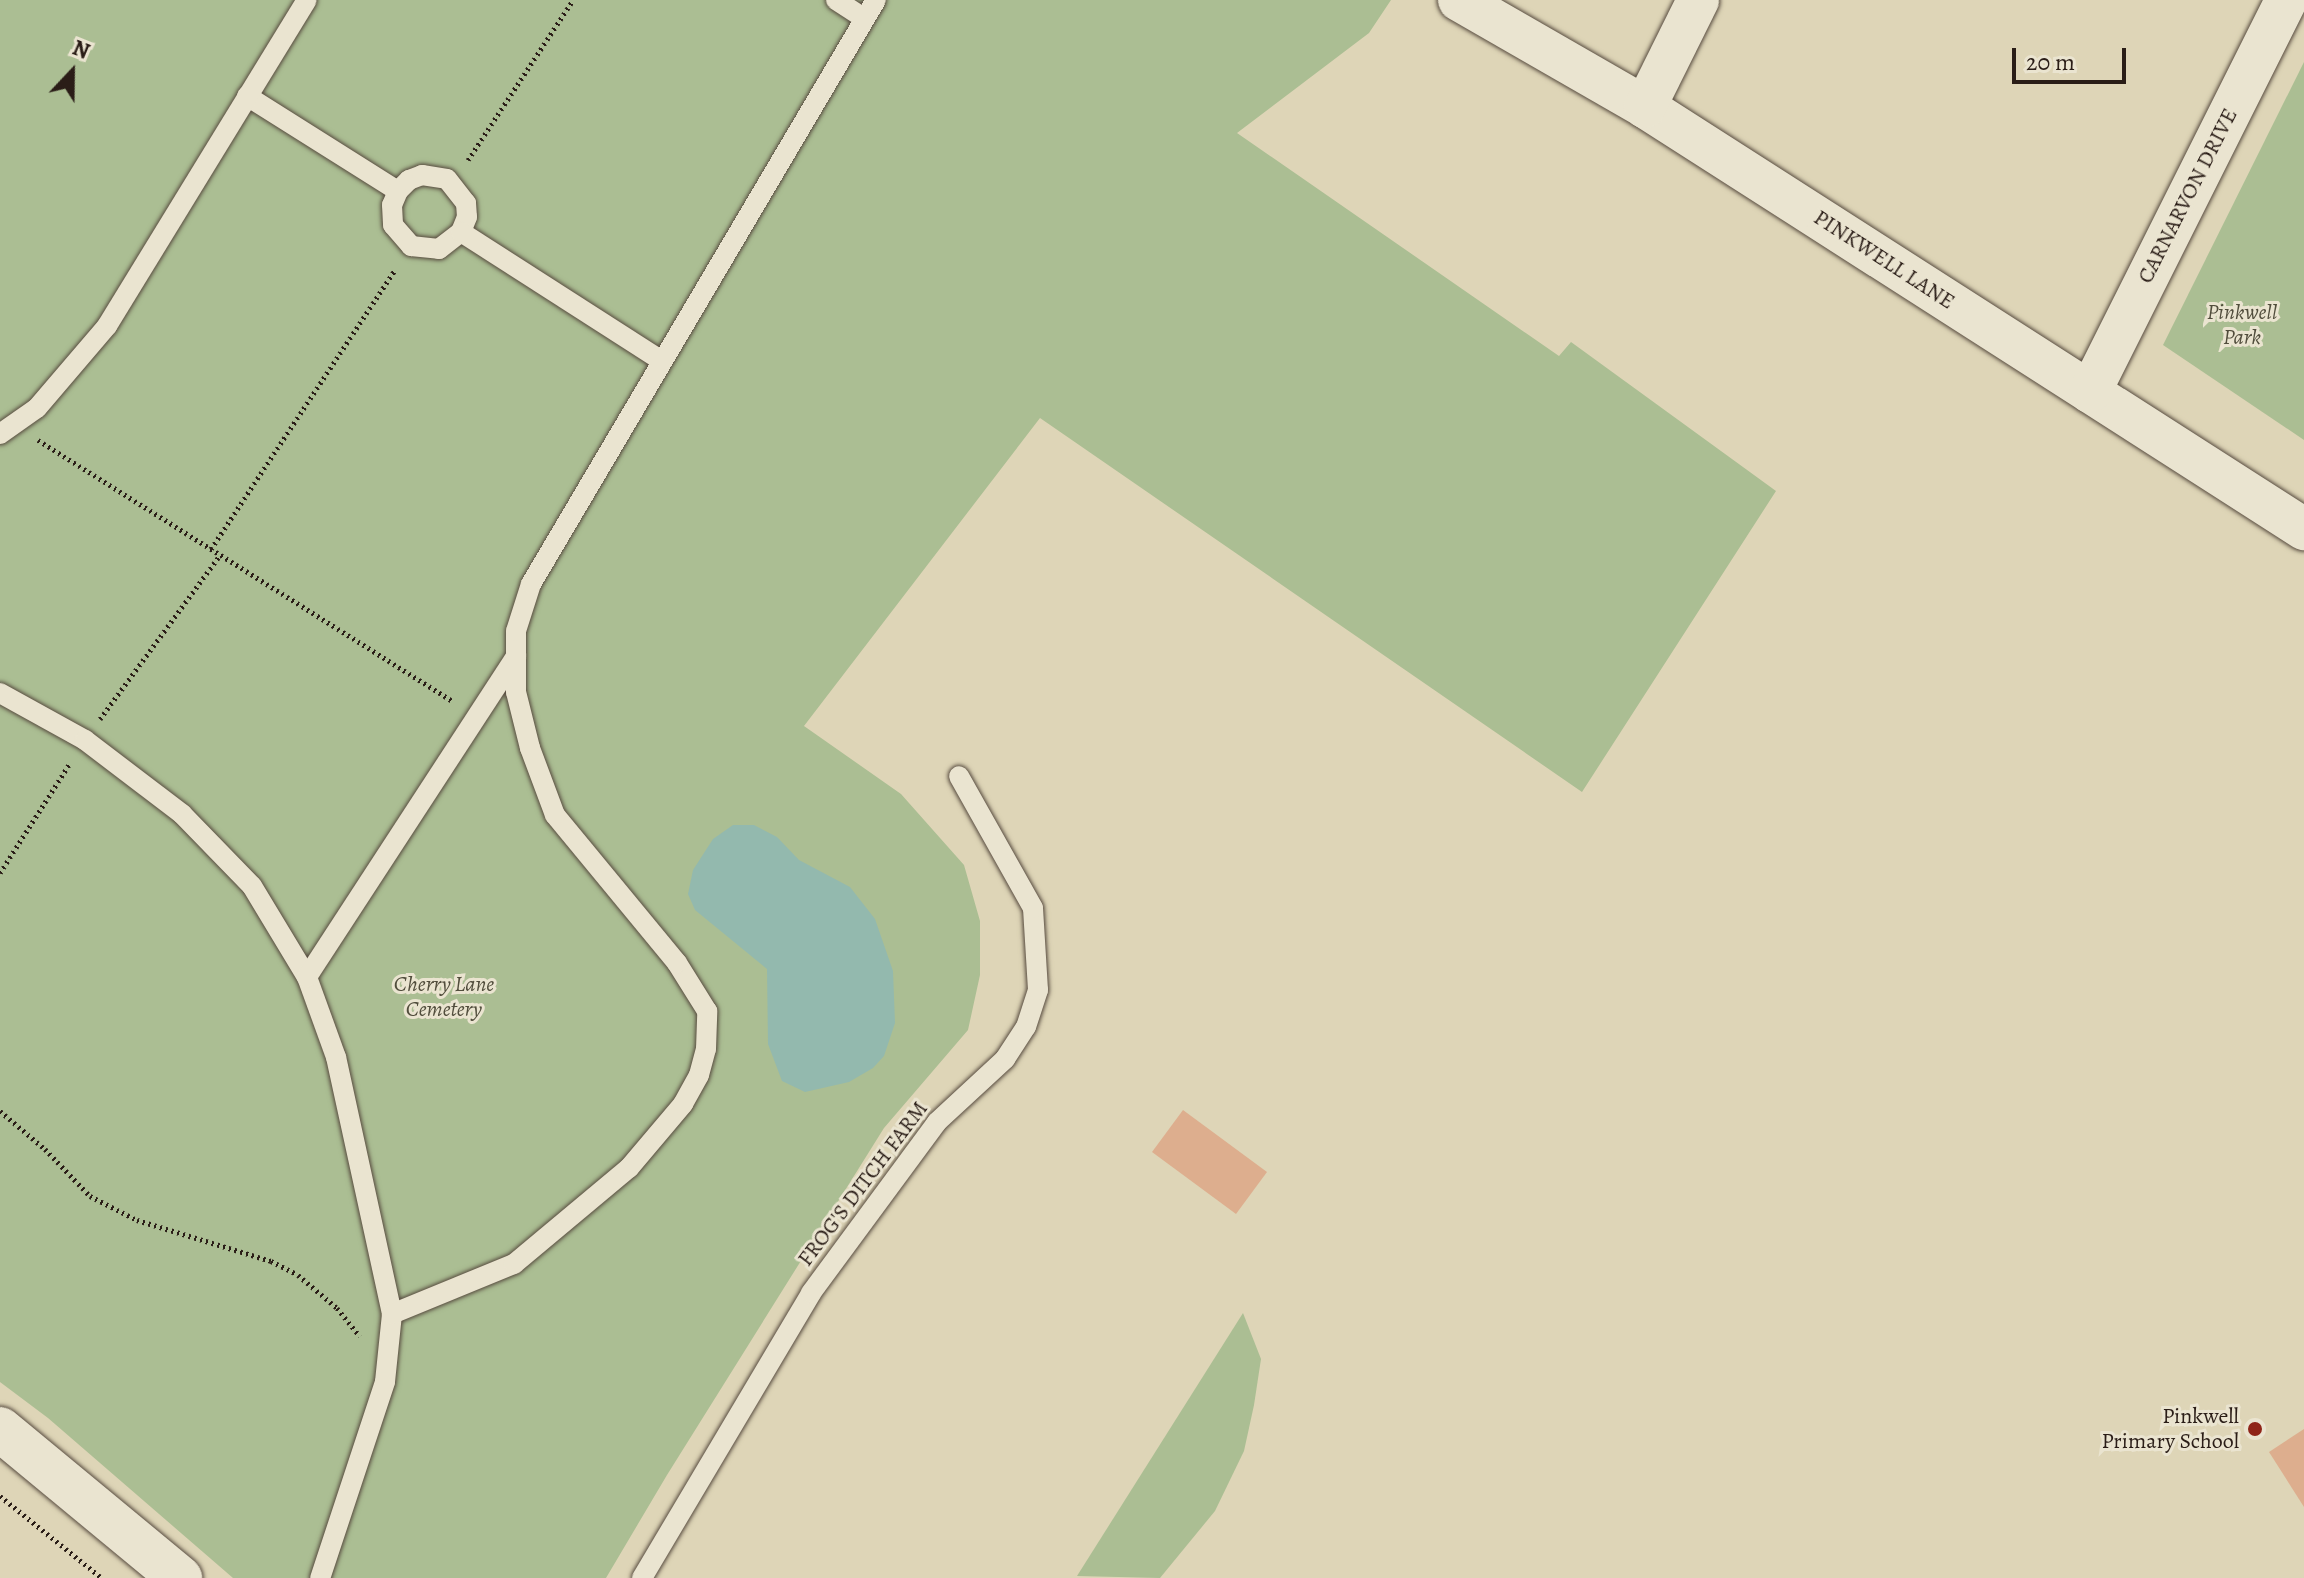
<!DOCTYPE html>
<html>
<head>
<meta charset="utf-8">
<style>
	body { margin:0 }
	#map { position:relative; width:2304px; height:1578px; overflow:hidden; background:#ded5b7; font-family:Alegreya,serif }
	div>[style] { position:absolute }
	.green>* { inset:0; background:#abbe93 }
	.water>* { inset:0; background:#93b9ae }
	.building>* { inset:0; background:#ddae8e }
	.path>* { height:5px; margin-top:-2.5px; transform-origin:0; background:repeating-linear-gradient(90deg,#2a1d17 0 2px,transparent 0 6px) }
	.roads { filter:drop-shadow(0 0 2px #574b3f) drop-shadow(0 0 2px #574b3f) }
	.lane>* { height:20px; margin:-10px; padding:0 10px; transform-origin:10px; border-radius:10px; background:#eae4d0 }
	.street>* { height:42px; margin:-21px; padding:0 21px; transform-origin:21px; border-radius:21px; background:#eae4d0 }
	.secondary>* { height:44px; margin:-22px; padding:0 22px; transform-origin:22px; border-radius:22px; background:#eae4d0 }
	.dots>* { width:22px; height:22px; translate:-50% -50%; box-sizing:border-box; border:4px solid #eae4d0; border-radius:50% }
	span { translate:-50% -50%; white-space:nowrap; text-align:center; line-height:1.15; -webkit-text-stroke:6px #eae4d0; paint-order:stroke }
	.street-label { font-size:22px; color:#2a1d17 }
	.park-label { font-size:22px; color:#514d3c; font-style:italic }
	.poi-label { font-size:22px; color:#2a1d17 }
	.right { translate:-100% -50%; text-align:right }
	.north { position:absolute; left:32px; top:32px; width:80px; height:80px; -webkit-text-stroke:6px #eae4d0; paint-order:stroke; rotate:22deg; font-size:22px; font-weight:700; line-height:32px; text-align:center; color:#2a1d17 }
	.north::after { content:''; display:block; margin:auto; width:28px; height:36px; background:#2a1d17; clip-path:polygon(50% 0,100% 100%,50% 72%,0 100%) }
	.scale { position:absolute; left:2012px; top:48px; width:114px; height:36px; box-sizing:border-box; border:4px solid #2a1d17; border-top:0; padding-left:10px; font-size:24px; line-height:28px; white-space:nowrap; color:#2a1d17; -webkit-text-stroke:6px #eae4d0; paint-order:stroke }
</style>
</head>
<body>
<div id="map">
	<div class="green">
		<i style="clip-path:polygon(0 0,1391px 0,1369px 33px,1237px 133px,1559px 356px,1571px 342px,1776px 491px,1582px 792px,1040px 418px,804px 726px,901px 794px,964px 865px,980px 921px,980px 975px,968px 1030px,884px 1128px,667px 1475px,606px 1578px,233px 1578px,48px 1418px,0 1382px)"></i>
		<i style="clip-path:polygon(2304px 62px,2304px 440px,2163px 345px)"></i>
		<i style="clip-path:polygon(1243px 1313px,1261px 1359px,1254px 1405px,1244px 1451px,1215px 1511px,1160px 1578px,1077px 1576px)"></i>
	</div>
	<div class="water">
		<i style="clip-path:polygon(733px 825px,754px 825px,777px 837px,799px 860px,850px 887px,875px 919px,893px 971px,895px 1023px,884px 1056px,873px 1068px,849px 1082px,805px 1092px,782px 1081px,768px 1044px,767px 969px,695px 910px,688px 894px,693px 870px,713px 839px)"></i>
	</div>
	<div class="building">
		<i style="clip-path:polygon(1183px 1110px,1267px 1172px,1236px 1214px,1152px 1152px)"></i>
		<i style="clip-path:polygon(2304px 1429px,2304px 1507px,2269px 1452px)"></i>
	</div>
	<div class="path">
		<i style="left:468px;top:160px;width:191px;rotate:-56.7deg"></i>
		<i style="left:38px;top:440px;width:489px;rotate:32.2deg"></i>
		<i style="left:211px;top:549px;width:334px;rotate:-56.6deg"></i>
		<i style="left:100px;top:719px;width:203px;rotate:-53.8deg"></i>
		<i style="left:0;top:873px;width:130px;rotate:-57.5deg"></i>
		<i style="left:0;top:1111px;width:59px;rotate:40.2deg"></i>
		<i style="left:45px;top:1149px;width:65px;rotate:46.2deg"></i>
		<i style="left:90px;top:1196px;width:53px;rotate:27.1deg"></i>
		<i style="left:137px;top:1220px;width:140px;rotate:17deg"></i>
		<i style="left:271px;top:1261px;width:30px;rotate:27deg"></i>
		<i style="left:298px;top:1275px;width:51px;rotate:40.2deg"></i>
		<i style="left:337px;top:1308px;width:36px;rotate:51deg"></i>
		<i style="left:0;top:1496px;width:131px;rotate:38.8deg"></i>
	</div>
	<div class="roads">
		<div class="lane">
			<i style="left:836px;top:0;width:33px;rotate:33deg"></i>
			<i style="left:247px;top:96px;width:178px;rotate:32.2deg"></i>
			<i style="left:398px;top:191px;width:15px;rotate:113deg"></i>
			<i style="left:392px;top:205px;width:20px;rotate:87deg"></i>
			<i style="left:393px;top:225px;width:28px;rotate:49deg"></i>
			<i style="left:411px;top:246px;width:28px;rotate:6deg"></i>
			<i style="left:439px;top:249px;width:28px;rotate:-38deg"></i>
			<i style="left:398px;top:191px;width:16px;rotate:-45deg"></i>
			<i style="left:409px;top:180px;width:14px;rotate:-21deg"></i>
			<i style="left:422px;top:175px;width:25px;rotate:9deg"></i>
			<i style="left:447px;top:179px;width:31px;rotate:52deg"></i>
			<i style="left:466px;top:203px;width:14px;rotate:86deg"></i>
			<i style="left:467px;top:217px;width:16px;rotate:112deg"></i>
			<i style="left:461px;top:232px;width:237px;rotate:32.7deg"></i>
			<i style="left:0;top:434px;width:45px;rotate:-35.1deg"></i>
			<i style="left:37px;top:408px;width:108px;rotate:-49.5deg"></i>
			<i style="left:107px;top:326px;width:382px;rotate:-58.5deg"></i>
			<i style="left:0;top:693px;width:97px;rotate:28.9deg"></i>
			<i style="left:85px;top:740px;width:122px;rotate:37.3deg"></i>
			<i style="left:182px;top:814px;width:100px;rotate:45.8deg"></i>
			<i style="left:252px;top:886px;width:106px;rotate:58.9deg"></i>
			<i style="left:307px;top:977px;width:85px;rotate:70.1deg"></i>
			<i style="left:336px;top:1057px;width:263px;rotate:77.7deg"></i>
			<i style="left:392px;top:1314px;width:68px;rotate:95.9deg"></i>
			<i style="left:385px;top:1382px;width:206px;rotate:108.3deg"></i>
			<i style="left:307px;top:977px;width:383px;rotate:-56.9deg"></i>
			<i style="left:392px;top:1314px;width:132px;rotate:-22.3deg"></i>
			<i style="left:514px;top:1264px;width:150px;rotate:-39.9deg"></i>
			<i style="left:629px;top:1168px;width:84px;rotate:-49.8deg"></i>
			<i style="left:683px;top:1104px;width:33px;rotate:-61deg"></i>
			<i style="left:699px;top:1075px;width:27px;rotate:-75deg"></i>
			<i style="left:706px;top:1049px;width:38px;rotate:-88deg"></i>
			<i style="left:707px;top:1011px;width:57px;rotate:-122deg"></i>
			<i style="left:677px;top:963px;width:192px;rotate:-129.5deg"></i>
			<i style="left:555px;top:815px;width:72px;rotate:-110.5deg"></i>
			<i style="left:530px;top:748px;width:58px;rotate:-104deg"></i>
			<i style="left:516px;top:692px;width:61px;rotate:-90deg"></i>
			<i style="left:516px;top:631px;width:49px;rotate:-72.3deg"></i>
			<i style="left:531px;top:584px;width:678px;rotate:-59.43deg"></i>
			<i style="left:642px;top:1578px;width:331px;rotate:-59.3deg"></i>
			<i style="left:811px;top:1293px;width:212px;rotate:-53.6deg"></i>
			<i style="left:937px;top:1122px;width:93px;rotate:-42.8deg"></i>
			<i style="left:1005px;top:1059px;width:38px;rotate:-57deg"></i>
			<i style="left:1026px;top:1027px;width:39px;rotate:-72deg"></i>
			<i style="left:1038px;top:990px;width:82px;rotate:-93.5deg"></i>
			<i style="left:1033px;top:908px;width:151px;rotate:-119.3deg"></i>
		</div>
		<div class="street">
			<i style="left:1459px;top:0;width:215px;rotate:29.9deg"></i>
			<i style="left:1645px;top:107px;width:783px;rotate:32.63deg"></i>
			<i style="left:1645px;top:107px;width:119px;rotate:-63.6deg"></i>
			<i style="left:2090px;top:392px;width:438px;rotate:-63.4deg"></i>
		</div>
		<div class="secondary">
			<i style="left:0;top:1429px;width:234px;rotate:39.6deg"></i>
		</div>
	</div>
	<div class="dots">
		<i style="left:2255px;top:1429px;background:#8f2418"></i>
	</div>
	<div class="street-label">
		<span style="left:2188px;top:196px;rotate:-63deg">CARNARVON DRIVE</span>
		<span style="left:1884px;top:260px;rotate:33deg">PINKWELL LANE</span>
		<span style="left:863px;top:1184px;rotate:-53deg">FROG'S DITCH FARM</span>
	</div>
	<div class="park-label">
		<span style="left:2242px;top:325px">Pinkwell<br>Park</span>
		<span style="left:444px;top:997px">Cherry Lane<br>Cemetery</span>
	</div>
	<div class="poi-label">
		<span class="right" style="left:2239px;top:1429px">Pinkwell<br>Primary School</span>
	</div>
	<div class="north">N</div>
	<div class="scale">20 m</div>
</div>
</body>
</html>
